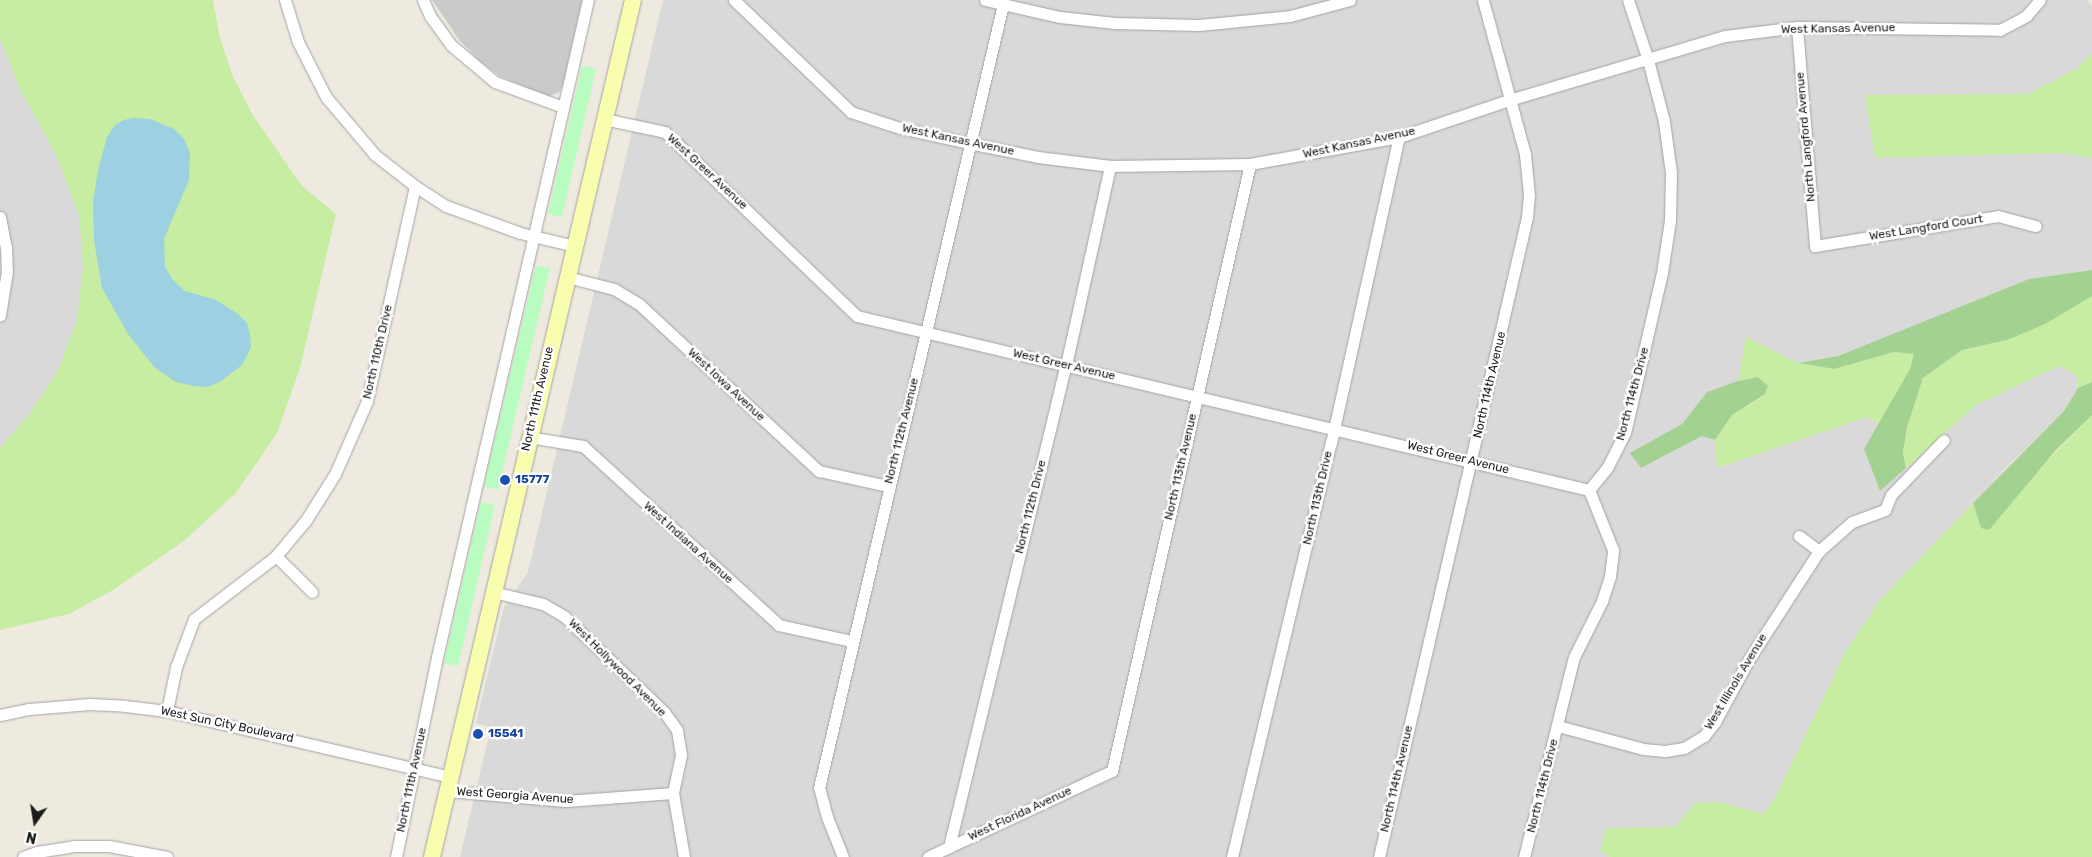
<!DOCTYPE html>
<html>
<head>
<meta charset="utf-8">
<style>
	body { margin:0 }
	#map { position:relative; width:2092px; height:857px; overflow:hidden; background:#eeeae0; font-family:Rubik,sans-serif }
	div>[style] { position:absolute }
	.residential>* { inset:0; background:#dad9d9 }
	.religious>* { inset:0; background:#cacaca }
	.grass>* { inset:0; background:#c6eda1 }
	.forest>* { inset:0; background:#a3d191 }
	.park>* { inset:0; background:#b8fdbf }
	.water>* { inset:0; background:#9dd0e0 }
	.roads { filter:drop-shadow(0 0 1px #a3a3a3) drop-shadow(0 0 1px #a3a3a3) }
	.street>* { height:11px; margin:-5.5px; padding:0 5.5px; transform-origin:5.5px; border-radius:5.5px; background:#fff }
	.secondary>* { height:16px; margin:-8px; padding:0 8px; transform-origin:8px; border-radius:8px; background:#f9feae }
	.dots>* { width:14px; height:14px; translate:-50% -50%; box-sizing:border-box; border:2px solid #fff; border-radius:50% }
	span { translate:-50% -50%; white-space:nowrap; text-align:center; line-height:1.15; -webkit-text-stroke:5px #fff; paint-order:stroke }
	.street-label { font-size:12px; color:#1c1c1c }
	.transit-label { font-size:12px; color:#164399; font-weight:700 }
	.left { translate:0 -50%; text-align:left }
	.north { position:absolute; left:10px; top:797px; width:50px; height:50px; -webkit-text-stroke:4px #fff; paint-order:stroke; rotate:193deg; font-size:14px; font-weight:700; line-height:20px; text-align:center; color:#1c1c1c }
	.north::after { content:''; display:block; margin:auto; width:18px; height:22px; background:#1c1c1c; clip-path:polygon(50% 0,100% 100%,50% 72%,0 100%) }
</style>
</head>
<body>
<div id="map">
	<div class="residential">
		<i style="clip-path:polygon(663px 0,2088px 0,2092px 6px,2092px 53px,2078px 68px,2028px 94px,1980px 95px,2065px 153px,2092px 158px,2092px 270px,2029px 279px,1838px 356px,1798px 363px,1746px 337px,1738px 381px,1707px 392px,1682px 424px,1631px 453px,1641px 468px,1702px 436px,1715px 440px,1718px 468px,1867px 417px,1879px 424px,1864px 449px,1880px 491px,1976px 405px,2059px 366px,2076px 375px,2078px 388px,2064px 411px,2012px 462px,1881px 599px,1846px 651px,1776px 796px,1764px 814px,1718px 802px,1695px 803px,1675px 827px,1606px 828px,1601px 851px,1610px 857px,460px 857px,491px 727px,476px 723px,504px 607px,528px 572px)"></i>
		<i style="clip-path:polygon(0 37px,20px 89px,57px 157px,79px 215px,83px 266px,77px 321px,58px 370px,32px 412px,0 448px)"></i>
	</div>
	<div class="religious">
		<i style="clip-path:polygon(432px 0,582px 0,563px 85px,559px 92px,550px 96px,540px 93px,500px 76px,481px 62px,460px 41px)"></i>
	</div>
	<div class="grass">
		<i style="clip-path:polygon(0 0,213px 0,220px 38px,233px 77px,254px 117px,302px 186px,336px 214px,300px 368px,277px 433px,236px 493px,185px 540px,113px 590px,69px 614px,0 630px,0 448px,31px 412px,58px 370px,77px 321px,83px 266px,79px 215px,57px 157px,20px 89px,0 37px)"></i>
		<i style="clip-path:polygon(2092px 53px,2092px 158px,2065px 153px,1875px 158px,1865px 95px,2028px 94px,2078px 68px)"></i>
		<i style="clip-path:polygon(2090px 296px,2092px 296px,2092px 382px,2078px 388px,2076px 375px,2059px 366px,1976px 405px,1906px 468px,1903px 453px,1907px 427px,1923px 378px,1962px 350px,2007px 340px)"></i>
		<i style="clip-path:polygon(1746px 337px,1798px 363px,1834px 369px,1894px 352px,1914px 354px,1910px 369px,1879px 424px,1867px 417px,1717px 468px,1715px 440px,1732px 415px,1764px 396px,1758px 377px,1738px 381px)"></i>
		<i style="clip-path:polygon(2092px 415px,2092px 857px,1610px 857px,1600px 851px,1606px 828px,1675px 827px,1695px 803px,1718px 802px,1764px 814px,1776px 796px,1846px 651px,1881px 599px,1973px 503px,1981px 528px)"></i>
	</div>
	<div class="forest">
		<i style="clip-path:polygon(2092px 270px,2092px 296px,2045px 324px,2007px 340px,1962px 350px,1923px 378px,1907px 427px,1903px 453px,1906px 468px,1880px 491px,1864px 449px,1910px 369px,1914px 354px,1894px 352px,1834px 369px,1798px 363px,1838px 356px,2029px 279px)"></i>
		<i style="clip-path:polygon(1758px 377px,1768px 386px,1764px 395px,1732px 415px,1715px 440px,1702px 436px,1641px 468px,1630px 453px,1682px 424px,1707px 392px,1738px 381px)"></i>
		<i style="clip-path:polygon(2092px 382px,2092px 415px,2055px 451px,1989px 530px,1981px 528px,1973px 503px,2064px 411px,2078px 388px)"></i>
	</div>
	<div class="park">
		<i style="clip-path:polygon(582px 66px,596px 69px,562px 217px,548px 214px)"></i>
		<i style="clip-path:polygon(536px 265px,550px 268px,498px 490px,484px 486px)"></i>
		<i style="clip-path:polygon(481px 502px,495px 505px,458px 666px,444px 663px)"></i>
	</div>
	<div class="water">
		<i style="clip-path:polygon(133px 118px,150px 119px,174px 129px,184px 139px,190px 153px,189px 180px,164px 239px,165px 267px,173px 280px,185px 291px,216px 300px,238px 314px,247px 323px,250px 335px,251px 347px,242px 365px,220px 382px,207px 387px,193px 386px,176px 382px,155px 368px,128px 334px,102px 288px,94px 240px,93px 203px,98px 170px,107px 137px,115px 125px,124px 120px)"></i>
	</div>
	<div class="roads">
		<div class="street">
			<i style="left:285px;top:0;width:44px;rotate:72.8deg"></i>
			<i style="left:298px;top:42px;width:62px;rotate:63deg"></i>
			<i style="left:326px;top:97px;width:76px;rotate:49.8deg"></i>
			<i style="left:375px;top:155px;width:51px;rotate:37.8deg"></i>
			<i style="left:415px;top:186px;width:37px;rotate:33deg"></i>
			<i style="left:446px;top:206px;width:79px;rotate:20deg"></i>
			<i style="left:520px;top:233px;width:57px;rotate:13.3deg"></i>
			<i style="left:423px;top:0;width:17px;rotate:66deg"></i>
			<i style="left:430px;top:16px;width:36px;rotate:54deg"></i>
			<i style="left:451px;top:45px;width:57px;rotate:40.1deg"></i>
			<i style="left:495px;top:82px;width:72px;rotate:20.2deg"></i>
			<i style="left:734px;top:0;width:162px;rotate:43.7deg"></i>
			<i style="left:851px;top:112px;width:52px;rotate:18.1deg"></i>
			<i style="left:900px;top:128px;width:71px;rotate:12.3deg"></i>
			<i style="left:969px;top:143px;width:70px;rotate:11.5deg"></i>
			<i style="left:1038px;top:157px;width:73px;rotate:7.1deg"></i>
			<i style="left:1110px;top:166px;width:140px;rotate:-0.8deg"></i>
			<i style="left:1250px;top:164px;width:151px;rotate:-10.3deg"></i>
			<i style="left:1399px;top:137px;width:116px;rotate:-18.6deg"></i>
			<i style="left:1509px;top:100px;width:225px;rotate:-16.5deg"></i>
			<i style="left:1725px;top:36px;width:73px;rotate:-7.1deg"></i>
			<i style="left:1797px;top:27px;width:203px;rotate:0.8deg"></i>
			<i style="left:2000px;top:30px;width:30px;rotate:-28deg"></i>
			<i style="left:2026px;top:16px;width:21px;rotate:-49deg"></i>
			<i style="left:985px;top:0;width:77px;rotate:12.8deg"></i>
			<i style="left:1060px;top:17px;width:55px;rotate:6.2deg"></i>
			<i style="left:1115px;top:23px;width:84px;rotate:1.4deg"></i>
			<i style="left:1199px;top:25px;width:91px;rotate:-5.6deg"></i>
			<i style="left:1290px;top:16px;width:62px;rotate:-14.9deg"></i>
			<i style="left:1797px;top:27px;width:220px;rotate:85.3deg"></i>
			<i style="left:1815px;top:246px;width:185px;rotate:-9.3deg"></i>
			<i style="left:1998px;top:216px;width:39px;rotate:15deg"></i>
			<i style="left:604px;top:119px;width:62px;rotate:12deg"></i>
			<i style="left:665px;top:132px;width:266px;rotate:43.8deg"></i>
			<i style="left:857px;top:316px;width:752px;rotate:13.37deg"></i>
			<i style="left:0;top:217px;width:31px;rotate:79deg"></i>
			<i style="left:6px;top:247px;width:24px;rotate:88deg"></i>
			<i style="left:7px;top:271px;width:45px;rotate:99deg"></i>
			<i style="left:567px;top:277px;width:49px;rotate:14.3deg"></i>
			<i style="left:614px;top:289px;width:29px;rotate:31deg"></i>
			<i style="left:639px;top:304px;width:246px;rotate:42.9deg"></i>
			<i style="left:819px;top:471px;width:71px;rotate:12.3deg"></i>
			<i style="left:529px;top:437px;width:55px;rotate:9.5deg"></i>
			<i style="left:583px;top:446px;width:265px;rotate:42.4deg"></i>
			<i style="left:779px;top:625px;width:75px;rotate:12.4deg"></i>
			<i style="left:1589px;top:490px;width:28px;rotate:-51deg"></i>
			<i style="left:1607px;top:468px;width:39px;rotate:-63deg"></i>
			<i style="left:1625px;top:433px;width:164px;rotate:-77deg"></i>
			<i style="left:1662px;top:273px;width:54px;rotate:-81.4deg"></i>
			<i style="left:1670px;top:220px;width:47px;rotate:-88.8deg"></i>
			<i style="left:1671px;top:173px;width:52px;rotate:-97.7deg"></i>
			<i style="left:1664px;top:121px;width:63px;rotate:-104.7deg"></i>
			<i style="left:1648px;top:60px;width:63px;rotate:-108.4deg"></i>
			<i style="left:1799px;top:536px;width:25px;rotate:37deg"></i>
			<i style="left:276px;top:556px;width:51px;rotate:45deg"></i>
			<i style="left:493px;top:592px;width:51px;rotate:13.5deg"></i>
			<i style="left:543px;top:604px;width:24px;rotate:30deg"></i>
			<i style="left:564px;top:616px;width:139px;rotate:43.8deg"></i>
			<i style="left:664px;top:712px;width:22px;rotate:54deg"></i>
			<i style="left:677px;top:730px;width:25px;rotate:81deg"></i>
			<i style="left:681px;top:755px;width:39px;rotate:102deg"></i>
			<i style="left:673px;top:793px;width:65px;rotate:80.2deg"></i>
			<i style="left:167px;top:711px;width:45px;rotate:-78.4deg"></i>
			<i style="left:176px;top:667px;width:51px;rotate:-69.4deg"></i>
			<i style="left:194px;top:619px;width:103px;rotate:-37.5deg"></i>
			<i style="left:276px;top:556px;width:47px;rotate:-50.2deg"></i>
			<i style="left:306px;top:520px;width:54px;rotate:-57.8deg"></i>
			<i style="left:335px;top:474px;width:80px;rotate:-66.3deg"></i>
			<i style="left:367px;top:401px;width:220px;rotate:-77.4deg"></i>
			<i style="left:0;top:715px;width:30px;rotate:-12deg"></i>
			<i style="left:29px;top:709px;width:61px;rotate:-4.7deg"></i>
			<i style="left:90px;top:704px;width:35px;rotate:3deg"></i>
			<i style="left:125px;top:706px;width:42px;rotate:6.8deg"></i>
			<i style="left:167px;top:711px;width:292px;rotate:13.1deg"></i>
			<i style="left:1558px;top:726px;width:88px;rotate:15.1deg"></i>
			<i style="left:1643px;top:749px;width:22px;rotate:5deg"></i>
			<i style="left:1665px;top:751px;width:19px;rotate:-9deg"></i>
			<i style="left:1684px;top:748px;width:23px;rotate:-31deg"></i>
			<i style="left:1704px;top:736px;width:18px;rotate:-52deg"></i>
			<i style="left:1715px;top:722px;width:72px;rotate:-61.6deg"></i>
			<i style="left:1749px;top:659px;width:129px;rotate:-57.1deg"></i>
			<i style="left:1819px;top:551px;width:44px;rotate:-41.3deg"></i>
			<i style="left:1852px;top:522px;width:35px;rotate:-20deg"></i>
			<i style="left:1885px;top:510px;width:16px;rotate:-68deg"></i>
			<i style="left:1891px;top:495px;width:76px;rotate:-46.1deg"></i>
			<i style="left:447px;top:791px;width:119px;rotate:4.8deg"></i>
			<i style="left:566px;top:801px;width:107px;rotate:-4.3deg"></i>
			<i style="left:949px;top:847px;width:496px;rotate:-76.4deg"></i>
			<i style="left:1066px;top:365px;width:204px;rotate:-77.5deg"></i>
			<i style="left:23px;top:857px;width:15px;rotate:-20deg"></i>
			<i style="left:37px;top:852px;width:36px;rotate:-9deg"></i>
			<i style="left:73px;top:846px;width:36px"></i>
			<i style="left:109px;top:846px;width:59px;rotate:10.7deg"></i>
			<i style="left:396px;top:857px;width:204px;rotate:-78.4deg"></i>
			<i style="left:437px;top:657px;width:674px;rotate:-77.06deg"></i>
			<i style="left:843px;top:857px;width:43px;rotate:-111.8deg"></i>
			<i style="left:827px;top:817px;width:30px;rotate:-105deg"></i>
			<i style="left:819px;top:788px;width:805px;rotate:-76.79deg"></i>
			<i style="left:928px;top:857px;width:203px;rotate:-25.1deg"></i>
			<i style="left:1112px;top:771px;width:622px;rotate:-77.19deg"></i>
			<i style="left:1232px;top:857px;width:426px;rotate:-76.6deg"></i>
			<i style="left:1331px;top:443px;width:313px;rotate:-77.5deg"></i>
			<i style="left:1379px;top:857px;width:657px;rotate:-76.98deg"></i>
			<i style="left:1527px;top:217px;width:22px;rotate:-85deg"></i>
			<i style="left:1529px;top:195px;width:41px;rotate:-95.6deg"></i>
			<i style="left:1525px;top:154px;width:160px;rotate:-105.3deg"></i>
			<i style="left:1524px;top:857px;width:206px;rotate:-76deg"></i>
			<i style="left:1574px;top:657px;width:63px;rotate:-63.4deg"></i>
			<i style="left:1602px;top:601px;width:26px;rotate:-72deg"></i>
			<i style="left:1610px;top:576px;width:26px;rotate:-83deg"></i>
			<i style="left:1613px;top:550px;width:65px;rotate:-111.8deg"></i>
		</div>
		<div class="secondary">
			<i style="left:432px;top:857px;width:880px;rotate:-76.8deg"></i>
		</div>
	</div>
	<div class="dots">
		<i style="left:505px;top:480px;background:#1a4fb4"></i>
		<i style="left:478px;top:734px;background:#1a4fb4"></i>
	</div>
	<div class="street-label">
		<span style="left:1838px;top:29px;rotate:-1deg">West Kansas Avenue</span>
		<span style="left:1806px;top:137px;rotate:-95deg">North Langford Avenue</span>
		<span style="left:958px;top:140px;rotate:12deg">West Kansas Avenue</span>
		<span style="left:1359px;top:143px;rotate:-12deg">West Kansas Avenue</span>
		<span style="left:707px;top:172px;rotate:43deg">West Greer Avenue</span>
		<span style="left:1926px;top:228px;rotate:-9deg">West Langford Court</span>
		<span style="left:378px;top:352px;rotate:-77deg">North 110th Drive</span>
		<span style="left:1064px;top:365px;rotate:13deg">West Greer Avenue</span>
		<span style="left:726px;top:385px;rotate:43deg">West Iowa Avenue</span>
		<span style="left:1490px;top:385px;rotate:-77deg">North 114th Avenue</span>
		<span style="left:1633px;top:394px;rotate:-75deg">North 114th Drive</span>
		<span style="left:538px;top:399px;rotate:-77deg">North 111th Avenue</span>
		<span style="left:902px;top:431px;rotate:-76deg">North 112th Avenue</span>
		<span style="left:1458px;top:458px;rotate:14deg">West Greer Avenue</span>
		<span style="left:1181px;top:467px;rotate:-77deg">North 113th Avenue</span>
		<span style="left:1318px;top:498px;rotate:-77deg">North 113th Drive</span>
		<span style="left:1031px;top:507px;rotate:-76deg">North 112th Drive</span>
		<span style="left:688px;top:543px;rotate:42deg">West Indiana Avenue</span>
		<span style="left:617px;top:668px;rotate:45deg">West Hollywood Avenue</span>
		<span style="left:1736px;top:682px;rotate:-59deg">West Illinois Avenue</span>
		<span style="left:227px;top:725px;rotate:12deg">West Sun City Boulevard</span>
		<span style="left:1397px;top:779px;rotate:-77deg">North 114th Avenue</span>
		<span style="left:412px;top:780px;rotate:-78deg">North 111th Avenue</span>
		<span style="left:1543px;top:786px;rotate:-76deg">North 114th Drive</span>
		<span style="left:515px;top:796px;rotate:4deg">West Georgia Avenue</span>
		<span style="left:1020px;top:814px;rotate:-25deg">West Florida Avenue</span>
	</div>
	<div class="transit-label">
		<span class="left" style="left:515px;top:480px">15777</span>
		<span class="left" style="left:488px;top:734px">15541</span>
	</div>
	<div class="north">N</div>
</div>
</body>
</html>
